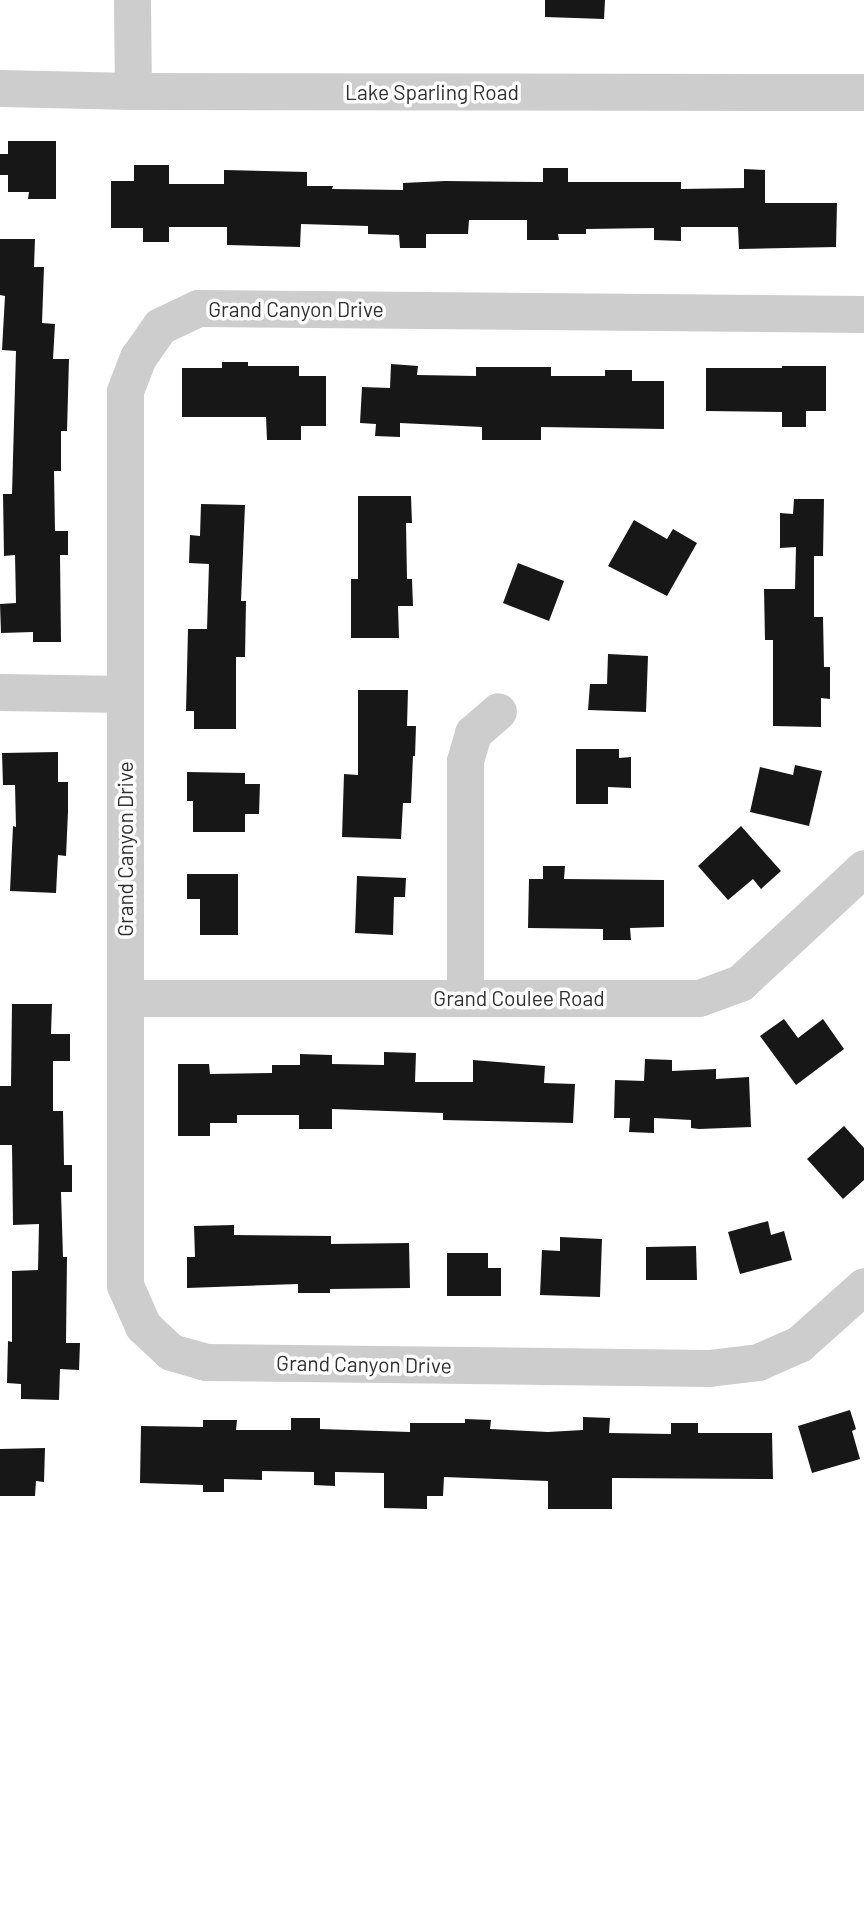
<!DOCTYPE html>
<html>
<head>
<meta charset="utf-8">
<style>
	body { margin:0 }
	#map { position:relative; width:864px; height:1912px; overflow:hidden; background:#fff; font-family:Barlow,sans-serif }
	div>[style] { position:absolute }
	.building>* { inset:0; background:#171717 }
	.minor>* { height:37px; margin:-18.5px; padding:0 18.5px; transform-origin:18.5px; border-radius:18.5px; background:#cdcdcd }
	span { translate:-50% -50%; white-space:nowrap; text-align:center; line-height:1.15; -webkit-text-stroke:7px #fff; paint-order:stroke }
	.street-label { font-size:21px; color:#303030 }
</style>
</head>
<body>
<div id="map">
	<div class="building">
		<i style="clip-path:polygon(545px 0,605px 0,604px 19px,545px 17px)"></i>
		<i style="clip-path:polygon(8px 141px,56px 141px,56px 199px,28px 199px,29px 192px,8px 192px,8px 175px,0 175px,0 154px,8px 154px)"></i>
		<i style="clip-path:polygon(134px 165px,169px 165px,169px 184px,224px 184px,224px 170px,307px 172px,307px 186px,333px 186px,332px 189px,403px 190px,403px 183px,445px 181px,543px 182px,543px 168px,568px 168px,568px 182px,681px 182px,681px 189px,744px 188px,744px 169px,765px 170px,765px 203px,837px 203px,836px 247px,739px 249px,738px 227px,681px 227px,681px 241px,654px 240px,654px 228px,586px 229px,586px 234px,558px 234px,559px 240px,527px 240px,527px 220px,469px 220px,468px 234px,426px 234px,426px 248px,400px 248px,399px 235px,368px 234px,368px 226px,301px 224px,300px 247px,227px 245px,227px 227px,169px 227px,169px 242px,143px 242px,143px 228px,111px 228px,111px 181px,134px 181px)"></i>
		<i style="clip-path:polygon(0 239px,35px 239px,34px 267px,44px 267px,42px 323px,55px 324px,53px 359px,69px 359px,67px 431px,61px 431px,61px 471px,54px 471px,55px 531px,68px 531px,68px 555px,60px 555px,61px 642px,33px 642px,33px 632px,1px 633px,0 604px,16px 603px,15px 555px,4px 556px,3px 494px,12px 494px,16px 351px,2px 350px,5px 296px,0 295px)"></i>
		<i style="clip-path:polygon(222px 362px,248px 362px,248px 366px,299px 366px,299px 376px,326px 376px,326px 426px,301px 426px,301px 440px,267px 440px,266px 417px,182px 417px,182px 368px,222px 368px)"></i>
		<i style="clip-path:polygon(391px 364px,418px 366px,417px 375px,476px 376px,476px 367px,551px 367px,551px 376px,605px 376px,605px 370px,632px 370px,632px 381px,664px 381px,664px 429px,541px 427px,541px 440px,482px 440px,482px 427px,400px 423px,400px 437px,375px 436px,376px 424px,360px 423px,362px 387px,390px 388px)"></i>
		<i style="clip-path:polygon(782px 366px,826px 366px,826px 411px,806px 411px,806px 427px,782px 427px,782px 412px,706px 411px,706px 368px,782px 368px)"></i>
		<i style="clip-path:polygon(358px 496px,411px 496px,412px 523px,406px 523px,407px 579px,412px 579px,413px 606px,398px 606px,399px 638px,351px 638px,351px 579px,358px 579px)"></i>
		<i style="clip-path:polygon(794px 499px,824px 499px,823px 556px,814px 556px,814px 617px,823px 617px,824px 667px,830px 667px,830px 699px,821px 698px,821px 727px,773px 726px,773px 640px,765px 640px,764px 589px,795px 589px,796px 547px,780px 548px,780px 513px,793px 514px)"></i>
		<i style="clip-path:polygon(201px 504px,245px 505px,241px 601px,246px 601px,245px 657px,236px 657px,236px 729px,194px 729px,194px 711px,186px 711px,188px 629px,207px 629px,209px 564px,189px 563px,190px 535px,200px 536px)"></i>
		<i style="clip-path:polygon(634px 520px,667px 539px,673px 529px,697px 543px,667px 596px,608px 566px)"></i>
		<i style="clip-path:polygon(518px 563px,564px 581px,549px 621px,503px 603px)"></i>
		<i style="clip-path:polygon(608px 654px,648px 656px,646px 712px,588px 710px,590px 684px,607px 684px)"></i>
		<i style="clip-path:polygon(358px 690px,408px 690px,407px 726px,416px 726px,415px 756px,413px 756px,411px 803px,403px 803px,401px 839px,342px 837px,344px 774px,358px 775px)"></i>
		<i style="clip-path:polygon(576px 749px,619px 749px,619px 758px,631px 757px,631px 788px,608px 787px,608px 804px,576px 804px)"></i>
		<i style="clip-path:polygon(58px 752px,58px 782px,68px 782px,68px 812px,66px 856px,58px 855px,56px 893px,10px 891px,13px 826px,16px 827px,15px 785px,3px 785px,2px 753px)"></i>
		<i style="clip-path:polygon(795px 765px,822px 771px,809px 826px,750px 812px,760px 767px,793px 775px)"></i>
		<i style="clip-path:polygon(187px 772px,245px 773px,245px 784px,260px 784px,259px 814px,245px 814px,245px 832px,193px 832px,193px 801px,187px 801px)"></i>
		<i style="clip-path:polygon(741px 826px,781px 871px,761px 889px,753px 879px,728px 900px,698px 866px)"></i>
		<i style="clip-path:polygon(543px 866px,565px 866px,564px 879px,664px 880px,664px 927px,630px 928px,631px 940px,603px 940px,603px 929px,528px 928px,529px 879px,543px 879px)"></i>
		<i style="clip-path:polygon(187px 874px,238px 874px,238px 935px,200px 935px,200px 899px,187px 899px)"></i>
		<i style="clip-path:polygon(357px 876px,406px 878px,405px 897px,394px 897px,393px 935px,355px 933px)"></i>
		<i style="clip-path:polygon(12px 1004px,52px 1004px,51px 1034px,70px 1034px,70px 1061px,53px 1061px,53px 1111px,63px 1111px,64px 1165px,72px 1165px,72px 1192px,61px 1192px,63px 1257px,67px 1257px,66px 1343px,80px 1343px,79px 1370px,60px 1369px,59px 1400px,21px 1399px,21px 1384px,7px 1383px,8px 1341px,12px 1342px,12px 1271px,38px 1270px,39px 1224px,13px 1225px,12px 1145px,0 1145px,0 1086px,11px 1086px)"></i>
		<i style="clip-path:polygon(784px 1019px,798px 1038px,823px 1019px,844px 1049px,796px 1085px,760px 1036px)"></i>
		<i style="clip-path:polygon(384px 1052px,416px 1053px,415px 1082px,473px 1082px,473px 1060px,545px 1066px,544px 1083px,575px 1084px,573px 1123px,443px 1120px,443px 1113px,332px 1109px,332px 1129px,299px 1129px,299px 1115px,237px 1115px,237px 1123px,210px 1123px,210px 1136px,178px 1136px,178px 1064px,209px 1064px,210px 1074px,272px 1073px,272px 1065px,300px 1065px,300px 1054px,332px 1055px,332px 1064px,384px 1065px)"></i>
		<i style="clip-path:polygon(645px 1059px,672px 1060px,672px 1071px,716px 1069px,716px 1079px,749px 1077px,751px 1127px,699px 1129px,691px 1128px,691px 1120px,654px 1118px,654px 1133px,629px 1132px,630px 1118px,614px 1118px,615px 1080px,644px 1081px)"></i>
		<i style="clip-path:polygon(844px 1126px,864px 1148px,864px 1180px,843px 1199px,807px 1159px)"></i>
		<i style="clip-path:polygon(768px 1221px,771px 1235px,784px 1231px,792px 1260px,740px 1274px,728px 1232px)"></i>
		<i style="clip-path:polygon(234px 1225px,234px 1235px,331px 1236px,331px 1244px,409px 1243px,410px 1288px,330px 1289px,330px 1293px,298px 1293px,298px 1284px,187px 1288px,187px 1257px,195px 1257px,194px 1226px)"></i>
		<i style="clip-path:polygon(560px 1237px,602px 1239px,600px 1297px,540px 1295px,542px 1250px,560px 1251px)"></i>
		<i style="clip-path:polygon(696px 1246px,697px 1280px,646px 1280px,646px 1247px)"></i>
		<i style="clip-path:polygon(447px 1253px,488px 1253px,488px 1268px,501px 1268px,501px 1296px,447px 1296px)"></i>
		<i style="clip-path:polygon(850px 1410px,856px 1429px,852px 1431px,860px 1459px,812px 1473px,798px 1426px)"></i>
		<i style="clip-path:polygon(583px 1417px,610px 1418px,609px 1433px,671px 1434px,671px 1423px,698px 1423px,698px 1433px,772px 1433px,773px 1479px,612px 1478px,612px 1509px,548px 1509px,548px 1481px,444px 1477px,443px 1496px,427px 1496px,427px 1509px,384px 1508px,384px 1473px,335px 1472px,335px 1486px,314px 1485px,314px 1472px,262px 1471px,262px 1480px,224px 1479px,224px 1492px,203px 1492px,203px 1485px,140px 1483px,141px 1426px,203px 1427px,203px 1420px,237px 1420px,236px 1430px,291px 1430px,291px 1418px,320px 1418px,320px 1429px,410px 1432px,410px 1423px,465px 1423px,465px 1419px,491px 1420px,490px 1429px,548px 1432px,583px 1430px)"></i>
		<i style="clip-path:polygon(45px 1448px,44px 1482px,36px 1481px,35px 1496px,0 1496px,0 1449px)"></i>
	</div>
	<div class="minor">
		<i style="left:132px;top:0;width:91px;rotate:89.4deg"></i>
		<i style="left:0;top:88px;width:133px;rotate:1.3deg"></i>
		<i style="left:133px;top:91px;width:731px;rotate:0.08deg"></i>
		<i style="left:864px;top:314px;width:666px;rotate:-179.48deg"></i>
		<i style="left:198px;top:308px;width:42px;rotate:154.7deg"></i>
		<i style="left:160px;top:326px;width:38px;rotate:125deg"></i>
		<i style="left:138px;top:357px;width:36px;rotate:111deg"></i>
		<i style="left:125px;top:391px;width:894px;rotate:90deg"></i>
		<i style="left:125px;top:1285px;width:45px;rotate:66.3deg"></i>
		<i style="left:143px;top:1326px;width:38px;rotate:43deg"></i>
		<i style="left:171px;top:1352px;width:35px;rotate:16deg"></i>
		<i style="left:205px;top:1362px;width:504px;rotate:0.68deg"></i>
		<i style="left:709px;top:1368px;width:49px;rotate:-7deg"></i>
		<i style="left:758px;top:1362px;width:45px;rotate:-23.7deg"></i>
		<i style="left:799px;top:1344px;width:87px;rotate:-41.7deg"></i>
		<i style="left:0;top:692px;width:125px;rotate:0.9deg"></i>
		<i style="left:125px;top:998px;width:574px"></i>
		<i style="left:699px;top:998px;width:44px;rotate:-20.1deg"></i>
		<i style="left:740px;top:983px;width:169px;rotate:-42.8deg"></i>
		<i style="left:465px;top:998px;width:237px;rotate:-90deg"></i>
		<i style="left:465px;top:761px;width:29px;rotate:-74deg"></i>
		<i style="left:473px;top:733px;width:33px;rotate:-41deg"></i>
	</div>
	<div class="street-label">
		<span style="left:432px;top:92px">Lake Sparling Road</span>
		<span style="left:296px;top:309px">Grand Canyon Drive</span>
		<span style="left:125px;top:849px;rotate:-90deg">Grand Canyon Drive</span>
		<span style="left:519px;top:998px">Grand Coulee Road</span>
		<span style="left:364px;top:1364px;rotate:1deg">Grand Canyon Drive</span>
	</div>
</div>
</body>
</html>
